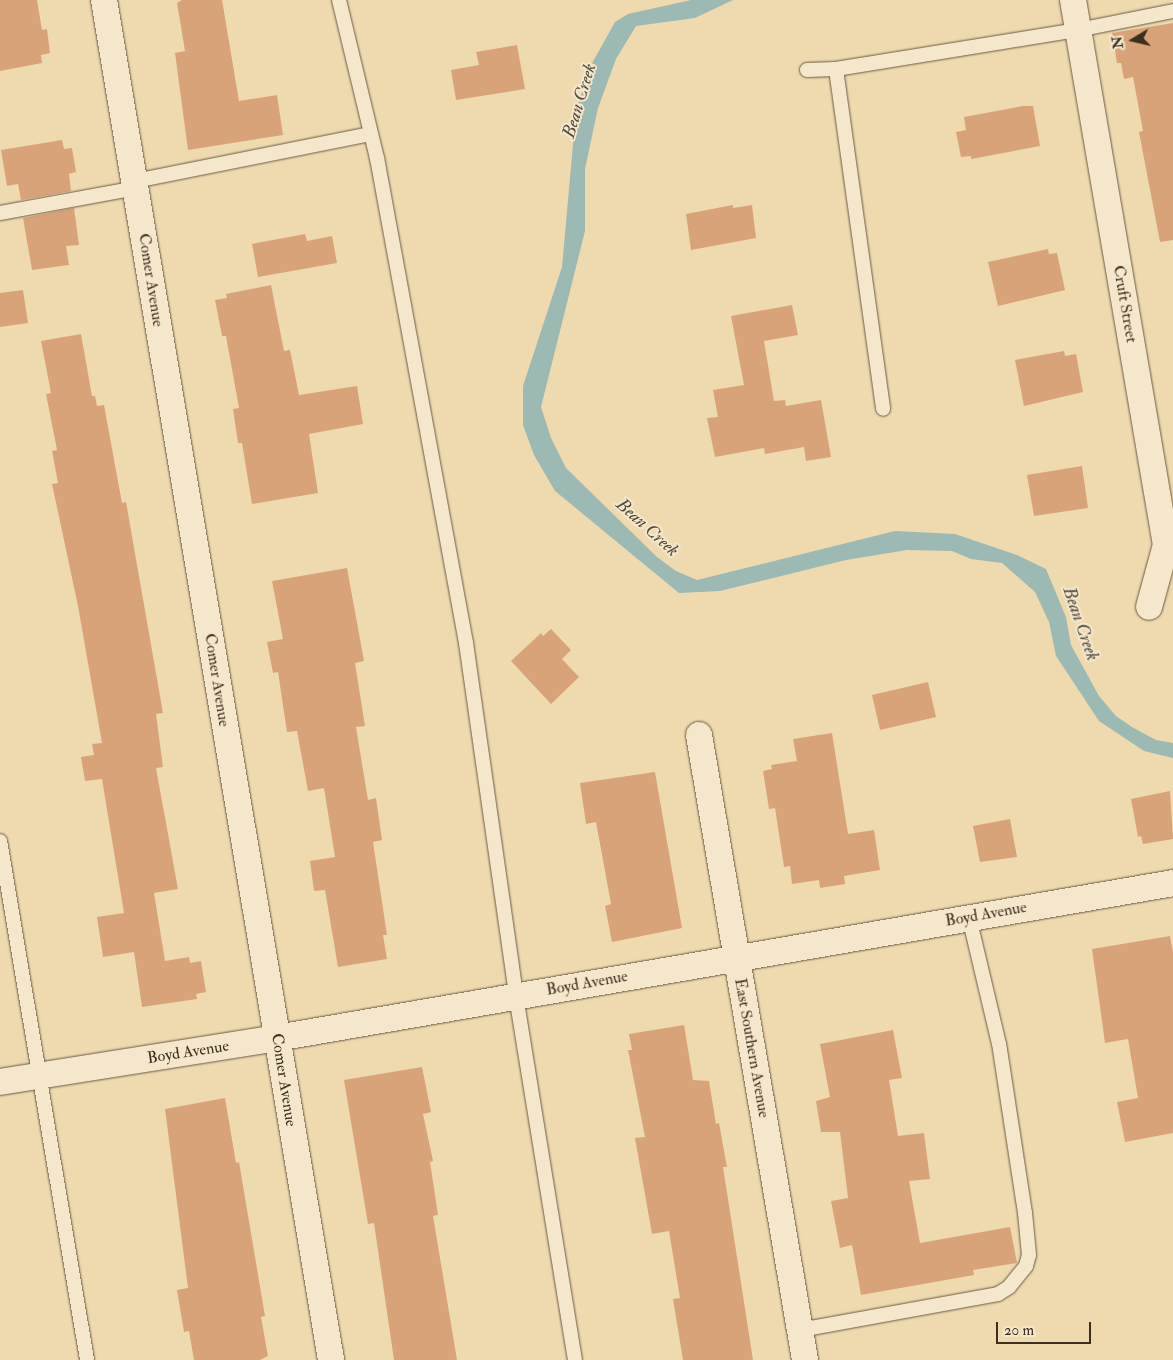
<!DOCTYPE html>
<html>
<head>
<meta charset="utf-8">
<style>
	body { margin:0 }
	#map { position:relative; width:1173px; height:1360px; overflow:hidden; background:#efdab0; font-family:"IM FELL Double Pica",serif }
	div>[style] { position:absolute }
	.water>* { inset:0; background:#9cb9b4 }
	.building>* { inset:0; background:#d9a379 }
	.roads { filter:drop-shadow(0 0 1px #6a5a42) drop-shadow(0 0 1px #6a5a42) }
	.service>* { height:14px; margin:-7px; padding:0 7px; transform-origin:7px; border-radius:7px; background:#f5e7cc }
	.minor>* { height:26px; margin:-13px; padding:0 13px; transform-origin:13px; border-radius:13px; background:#f5e7cc }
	span { translate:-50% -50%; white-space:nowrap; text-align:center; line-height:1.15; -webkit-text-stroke:4px #f5e7cc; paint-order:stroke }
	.street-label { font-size:16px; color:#3d2f1e }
	.water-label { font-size:18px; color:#504b3c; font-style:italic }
	.north { position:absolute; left:1108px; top:15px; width:50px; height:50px; -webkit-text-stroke:4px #f5e7cc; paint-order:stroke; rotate:261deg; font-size:14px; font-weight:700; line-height:20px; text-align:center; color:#3d2f1e }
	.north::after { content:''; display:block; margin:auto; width:18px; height:22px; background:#3d2f1e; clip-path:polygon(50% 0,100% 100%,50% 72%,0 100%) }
	.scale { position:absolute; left:996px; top:1322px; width:95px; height:22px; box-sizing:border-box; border:2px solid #3d2f1e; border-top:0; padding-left:6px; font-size:15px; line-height:18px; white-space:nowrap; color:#3d2f1e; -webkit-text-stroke:4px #f5e7cc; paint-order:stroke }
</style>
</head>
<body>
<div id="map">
	<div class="water">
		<i style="clip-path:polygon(691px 0,733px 0,695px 18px,636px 26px,616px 59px,598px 108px,585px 169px,585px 231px,541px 407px,551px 438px,566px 468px,657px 557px,676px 571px,697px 580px,895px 531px,955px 534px,1017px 555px,1046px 569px,1066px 617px,1071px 645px,1099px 696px,1116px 716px,1132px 727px,1156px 740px,1173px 743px,1173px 758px,1144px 751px,1099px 721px,1056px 656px,1049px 622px,1035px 592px,1002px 563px,971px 559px,952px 551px,907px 550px,846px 560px,720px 591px,679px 593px,555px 491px,534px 455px,523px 425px,523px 386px,562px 267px,576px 111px,591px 65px,615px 22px,628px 14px)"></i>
	</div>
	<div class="building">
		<i style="clip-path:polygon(0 0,37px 0,42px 30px,47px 29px,50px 53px,41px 55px,42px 63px,0 71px)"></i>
		<i style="clip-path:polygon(182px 0,222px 0,239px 101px,277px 95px,283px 135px,188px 150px,175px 53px,185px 51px,177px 3px)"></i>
		<i style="clip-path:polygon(1173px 23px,1173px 240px,1160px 242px,1139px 132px,1143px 131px,1133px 77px,1124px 79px,1121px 63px,1117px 63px,1112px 33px)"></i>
		<i style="clip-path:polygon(517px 45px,525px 89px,456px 100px,451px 70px,479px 65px,476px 52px)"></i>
		<i style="clip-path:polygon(1023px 106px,1033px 106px,1040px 146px,971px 159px,971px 156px,961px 157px,956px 132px,966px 130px,964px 117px)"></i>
		<i style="clip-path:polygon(62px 140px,64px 149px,72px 148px,76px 172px,69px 174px,71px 191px,21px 200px,18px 184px,7px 186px,1px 150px)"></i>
		<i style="clip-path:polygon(733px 205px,733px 208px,752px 205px,756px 238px,691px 250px,686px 214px)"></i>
		<i style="clip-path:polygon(74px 208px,79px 245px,66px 246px,69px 265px,32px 270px,23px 218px)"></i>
		<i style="clip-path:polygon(305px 234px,307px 241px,332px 236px,337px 263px,258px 277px,252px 244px)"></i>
		<i style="clip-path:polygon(1048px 249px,1049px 254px,1057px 253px,1065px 290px,998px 306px,988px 262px)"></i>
		<i style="clip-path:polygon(271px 285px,284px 351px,290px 350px,299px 395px,357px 386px,363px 424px,309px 434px,318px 493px,252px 504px,242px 443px,238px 443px,233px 409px,239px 408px,226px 336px,222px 336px,215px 300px,227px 298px,226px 294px)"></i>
		<i style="clip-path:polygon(23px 290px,28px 323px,0 327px,0 293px)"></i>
		<i style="clip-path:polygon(792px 305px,798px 335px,764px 341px,774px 401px,785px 400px,786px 406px,821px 400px,831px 457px,806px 461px,804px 447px,765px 454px,764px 448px,715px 457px,707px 418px,718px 417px,713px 390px,744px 385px,731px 316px)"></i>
		<i style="clip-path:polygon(81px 334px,92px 396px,95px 396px,97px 406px,104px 405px,122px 503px,126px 502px,163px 713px,156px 714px,163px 767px,156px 768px,178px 889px,154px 893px,165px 961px,189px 957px,190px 963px,201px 961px,206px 992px,196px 994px,197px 999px,142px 1007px,134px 952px,103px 957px,97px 917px,124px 913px,102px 779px,85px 781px,81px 757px,94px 755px,92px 744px,102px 743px,78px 606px,52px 484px,58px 483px,52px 451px,57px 450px,46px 394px,51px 393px,41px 341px)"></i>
		<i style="clip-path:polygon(1064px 351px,1065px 356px,1076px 354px,1083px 392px,1024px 406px,1015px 360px)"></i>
		<i style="clip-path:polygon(1082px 466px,1088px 508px,1034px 516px,1027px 475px)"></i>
		<i style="clip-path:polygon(347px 568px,364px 661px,355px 663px,365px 726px,356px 727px,368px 800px,376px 798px,382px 840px,373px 842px,387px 935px,383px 935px,387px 959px,338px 967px,325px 890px,314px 891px,310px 861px,335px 857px,324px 788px,308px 791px,297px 731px,287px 732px,278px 672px,273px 673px,267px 642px,283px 639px,272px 581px)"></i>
		<i style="clip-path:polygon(551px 629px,571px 650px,562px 659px,579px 677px,551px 704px,511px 661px,541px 633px,543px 636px)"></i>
		<i style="clip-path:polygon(928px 682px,936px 717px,880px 730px,872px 695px)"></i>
		<i style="clip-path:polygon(832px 733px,848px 834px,874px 830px,880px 870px,844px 876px,845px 884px,820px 888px,819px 880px,792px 884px,790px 866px,784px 867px,775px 808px,769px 809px,763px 771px,772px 769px,771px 765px,797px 761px,793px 739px)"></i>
		<i style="clip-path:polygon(655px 772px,682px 928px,612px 942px,605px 906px,611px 904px,596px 822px,586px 824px,580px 783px)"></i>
		<i style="clip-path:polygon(1170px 791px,1173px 839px,1143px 844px,1141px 836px,1138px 837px,1131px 799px)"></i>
		<i style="clip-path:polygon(1010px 819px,1017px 857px,980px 862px,973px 826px)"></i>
		<i style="clip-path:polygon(1170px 936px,1173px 952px,1173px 1133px,1125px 1142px,1117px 1102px,1138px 1098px,1128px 1039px,1105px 1043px,1092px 949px)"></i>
		<i style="clip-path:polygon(684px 1025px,693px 1080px,709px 1081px,716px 1124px,719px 1123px,727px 1167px,723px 1167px,753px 1360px,683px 1360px,673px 1299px,680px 1298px,669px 1231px,652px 1234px,635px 1138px,645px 1137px,628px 1050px,632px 1050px,629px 1034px)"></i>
		<i style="clip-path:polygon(893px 1030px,902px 1078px,889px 1080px,898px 1136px,924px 1133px,930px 1179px,909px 1181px,920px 1243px,1010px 1227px,1017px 1263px,973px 1270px,974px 1275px,861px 1295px,852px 1245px,840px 1248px,831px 1201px,848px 1198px,840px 1132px,821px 1132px,816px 1101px,830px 1097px,820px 1044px)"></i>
		<i style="clip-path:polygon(422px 1067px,431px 1112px,423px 1114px,433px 1161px,430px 1162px,438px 1215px,433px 1216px,457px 1360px,394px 1360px,374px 1223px,368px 1224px,344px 1080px)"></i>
		<i style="clip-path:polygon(225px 1098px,236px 1163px,239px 1162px,265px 1316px,261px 1317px,268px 1356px,260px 1360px,194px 1360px,189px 1331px,184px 1332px,177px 1290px,188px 1288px,165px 1109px)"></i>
	</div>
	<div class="roads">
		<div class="service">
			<i style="left:339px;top:0;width:163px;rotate:76.5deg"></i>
			<i style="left:377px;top:158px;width:493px;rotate:79.6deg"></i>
			<i style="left:466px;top:643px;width:357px;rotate:81.9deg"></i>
			<i style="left:516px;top:996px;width:369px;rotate:80.8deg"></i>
			<i style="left:836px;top:69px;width:343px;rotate:82.1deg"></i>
			<i style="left:807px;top:70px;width:29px;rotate:-2deg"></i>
			<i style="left:836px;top:69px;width:245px;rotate:-9.2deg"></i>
			<i style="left:1078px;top:30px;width:97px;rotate:-11.3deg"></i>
			<i style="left:135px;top:181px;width:240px;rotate:-11.3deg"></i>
			<i style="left:0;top:213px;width:138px;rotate:-10.4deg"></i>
			<i style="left:0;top:841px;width:526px;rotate:80.48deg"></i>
			<i style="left:800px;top:1330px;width:201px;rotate:-10.3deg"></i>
			<i style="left:998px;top:1294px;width:13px;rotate:-32deg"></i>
			<i style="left:1009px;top:1287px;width:27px;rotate:-51deg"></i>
			<i style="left:1026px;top:1266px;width:11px;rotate:-75deg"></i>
			<i style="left:1029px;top:1255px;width:42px;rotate:-95.4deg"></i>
			<i style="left:1025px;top:1213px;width:171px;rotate:-98.7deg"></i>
			<i style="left:999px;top:1044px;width:130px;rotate:-103.3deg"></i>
		</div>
		<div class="minor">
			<i style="left:104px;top:0;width:1379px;rotate:80.52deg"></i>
			<i style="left:1073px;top:0;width:553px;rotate:80.32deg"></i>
			<i style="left:1166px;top:545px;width:64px;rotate:105.3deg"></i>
			<i style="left:699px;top:735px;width:634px;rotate:80.37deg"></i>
			<i style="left:0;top:1082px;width:280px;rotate:-9deg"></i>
			<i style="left:277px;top:1038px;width:909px;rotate:-9.81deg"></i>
		</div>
	</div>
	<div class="street-label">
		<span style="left:151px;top:280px;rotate:81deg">Comer Avenue</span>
		<span style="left:1125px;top:304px;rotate:80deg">Cruft Street</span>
		<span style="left:217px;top:680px;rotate:81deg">Comer Avenue</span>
		<span style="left:986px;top:914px;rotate:-10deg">Boyd Avenue</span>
		<span style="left:587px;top:983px;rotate:-10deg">Boyd Avenue</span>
		<span style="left:752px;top:1048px;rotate:80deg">East Southern Avenue</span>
		<span style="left:188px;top:1052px;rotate:-9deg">Boyd Avenue</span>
		<span style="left:284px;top:1080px;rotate:81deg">Comer Avenue</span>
	</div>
	<div class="water-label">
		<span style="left:580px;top:101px;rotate:-73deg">Bean Creek</span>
		<span style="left:647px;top:528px;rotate:42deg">Bean Creek</span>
		<span style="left:1080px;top:624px;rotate:71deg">Bean Creek</span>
	</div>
	<div class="north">N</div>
	<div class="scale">20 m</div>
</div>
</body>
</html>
